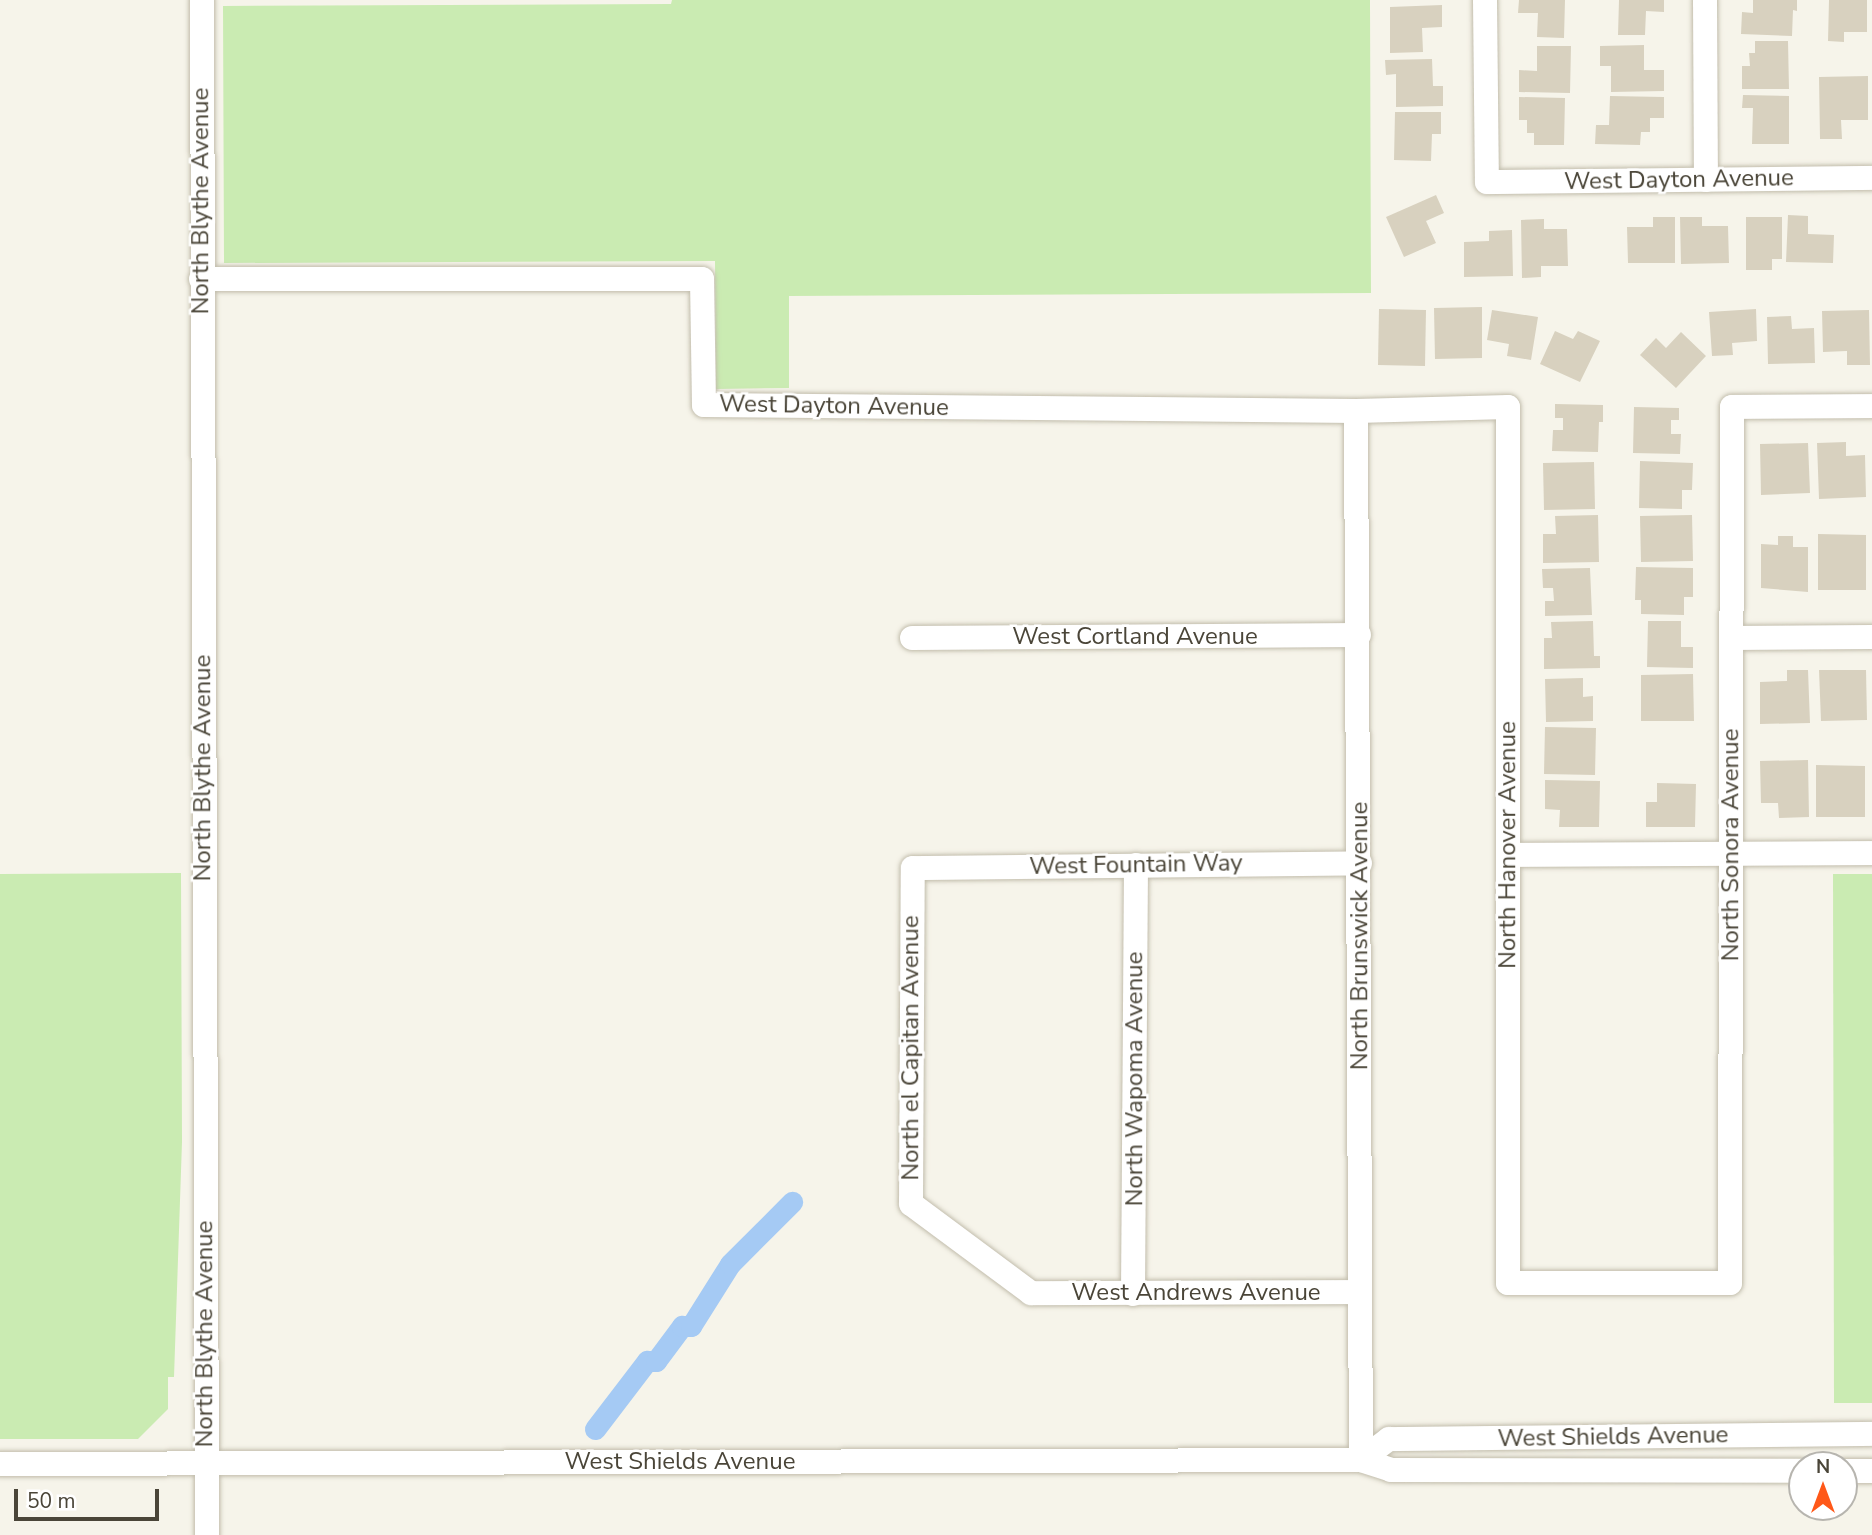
<!DOCTYPE html>
<html>
<head>
<meta charset="utf-8">
<style>
	body { margin:0 }
	#map { position:relative; width:1872px; height:1535px; overflow:hidden; background:#f6f4ea; font-family:"Nunito Sans",sans-serif }
	div>[style] { position:absolute }
	.green>* { inset:0; background:#caebb2 }
	.canal>* { height:21px; margin:-10.5px; padding:0 10.5px; transform-origin:10.5px; border-radius:10.5px; background:#a5caf4 }
	.building>* { inset:0; background:#d8d1bf }
	.roads { filter:drop-shadow(0 0 2px #c2bdac) drop-shadow(0 0 2px #c2bdac) }
	.minor>* { height:24px; margin:-12px; padding:0 12px; transform-origin:12px; border-radius:12px; background:#fff }
	span { translate:-50% -50%; white-space:nowrap; text-align:center; line-height:1.15; -webkit-text-stroke:5px #fff; paint-order:stroke }
	.street-label { font-size:24px; color:#4a4538 }
	.north { position:absolute; left:1788px; top:1451px; width:70px; height:70px; box-sizing:border-box; background:#fff; border:2px solid #b7b5af; border-radius:50%; rotate:0deg; font-size:19px; font-weight:700; line-height:28px; text-align:center; color:#4a4538 }
	.north::after { content:''; display:block; margin:auto; width:24px; height:32px; background:#ff5818; clip-path:polygon(50% 0,100% 100%,50% 72%,0 100%) }
	.scale { position:absolute; left:14px; top:1489px; width:145px; height:32px; box-sizing:border-box; border:4px solid #4a4538; border-top:0; padding-left:9px; font-size:21px; line-height:24px; white-space:nowrap; color:#4a4538; -webkit-text-stroke:5px #fff; paint-order:stroke }
</style>
</head>
<body>
<div id="map">
	<div class="green">
		<i style="clip-path:polygon(672px 0,1370px 0,1371px 293px,789px 296px,789px 388px,716px 389px,715px 261px,224px 263px,223px 6px,671px 4px)"></i>
		<i style="clip-path:polygon(181px 873px,182px 1142px,174px 1377px,168px 1377px,168px 1409px,138px 1439px,0 1439px,0 874px)"></i>
		<i style="clip-path:polygon(1833px 874px,1872px 874px,1872px 1403px,1834px 1403px)"></i>
	</div>
	<div class="canal">
		<i style="left:595px;top:1429px;width:86px;rotate:-52.6deg"></i>
		<i style="left:647px;top:1361px;width:9px"></i>
		<i style="left:656px;top:1361px;width:44px;rotate:-53.4deg"></i>
		<i style="left:682px;top:1326px;width:9px"></i>
		<i style="left:691px;top:1326px;width:73px;rotate:-57.8deg"></i>
		<i style="left:730px;top:1264px;width:88px;rotate:-45deg"></i>
	</div>
	<div class="building">
		<i style="clip-path:polygon(1519px 0,1565px 0,1564px 38px,1537px 37px,1538px 13px,1518px 13px)"></i>
		<i style="clip-path:polygon(1619px 0,1664px 0,1664px 12px,1646px 11px,1645px 35px,1618px 35px)"></i>
		<i style="clip-path:polygon(1753px 0,1797px 0,1797px 11px,1793px 10px,1792px 36px,1741px 34px,1742px 12px,1753px 13px)"></i>
		<i style="clip-path:polygon(1829px 0,1867px 0,1867px 32px,1844px 32px,1844px 42px,1828px 41px)"></i>
		<i style="clip-path:polygon(1442px 5px,1442px 27px,1422px 28px,1423px 52px,1390px 53px,1390px 7px)"></i>
		<i style="clip-path:polygon(1755px 41px,1788px 41px,1789px 89px,1742px 89px,1742px 66px,1750px 66px,1749px 53px,1755px 53px)"></i>
		<i style="clip-path:polygon(1644px 45px,1644px 70px,1664px 70px,1664px 91px,1611px 92px,1611px 66px,1600px 66px,1600px 46px)"></i>
		<i style="clip-path:polygon(1537px 46px,1571px 46px,1570px 93px,1519px 92px,1519px 70px,1537px 71px)"></i>
		<i style="clip-path:polygon(1432px 59px,1433px 86px,1443px 86px,1443px 106px,1396px 107px,1396px 74px,1386px 75px,1385px 60px)"></i>
		<i style="clip-path:polygon(1868px 76px,1868px 120px,1841px 120px,1842px 139px,1820px 139px,1819px 77px)"></i>
		<i style="clip-path:polygon(1743px 95px,1789px 96px,1789px 144px,1752px 144px,1753px 108px,1742px 108px)"></i>
		<i style="clip-path:polygon(1610px 96px,1664px 97px,1664px 118px,1650px 118px,1650px 132px,1641px 132px,1640px 145px,1595px 144px,1596px 125px,1609px 125px)"></i>
		<i style="clip-path:polygon(1519px 97px,1565px 98px,1564px 145px,1534px 145px,1534px 133px,1527px 133px,1527px 120px,1519px 120px)"></i>
		<i style="clip-path:polygon(1395px 112px,1441px 112px,1441px 134px,1432px 134px,1431px 161px,1394px 160px)"></i>
		<i style="clip-path:polygon(1436px 195px,1444px 213px,1426px 221px,1436px 243px,1404px 257px,1386px 217px)"></i>
		<i style="clip-path:polygon(1788px 215px,1808px 216px,1808px 234px,1834px 235px,1833px 263px,1786px 262px)"></i>
		<i style="clip-path:polygon(1653px 217px,1675px 217px,1675px 263px,1628px 263px,1627px 227px,1653px 227px)"></i>
		<i style="clip-path:polygon(1680px 217px,1702px 217px,1702px 226px,1728px 226px,1729px 263px,1681px 264px)"></i>
		<i style="clip-path:polygon(1746px 217px,1782px 217px,1782px 259px,1772px 259px,1772px 270px,1746px 270px)"></i>
		<i style="clip-path:polygon(1544px 219px,1544px 229px,1567px 229px,1568px 266px,1541px 266px,1541px 277px,1522px 278px,1521px 220px)"></i>
		<i style="clip-path:polygon(1512px 230px,1513px 276px,1464px 277px,1464px 242px,1489px 241px,1489px 231px)"></i>
		<i style="clip-path:polygon(1482px 307px,1482px 358px,1435px 359px,1434px 308px)"></i>
		<i style="clip-path:polygon(1379px 309px,1426px 310px,1425px 366px,1378px 365px)"></i>
		<i style="clip-path:polygon(1756px 309px,1757px 341px,1732px 343px,1733px 355px,1712px 356px,1709px 312px)"></i>
		<i style="clip-path:polygon(1492px 310px,1538px 317px,1531px 360px,1507px 356px,1509px 344px,1487px 340px)"></i>
		<i style="clip-path:polygon(1869px 310px,1870px 365px,1847px 365px,1847px 351px,1823px 352px,1822px 311px)"></i>
		<i style="clip-path:polygon(1791px 316px,1792px 329px,1814px 328px,1815px 363px,1768px 364px,1767px 317px)"></i>
		<i style="clip-path:polygon(1555px 331px,1573px 339px,1578px 331px,1600px 341px,1580px 382px,1540px 364px)"></i>
		<i style="clip-path:polygon(1681px 332px,1706px 356px,1676px 388px,1640px 355px,1656px 338px,1666px 348px)"></i>
		<i style="clip-path:polygon(1555px 404px,1603px 405px,1603px 422px,1599px 422px,1598px 452px,1552px 451px,1553px 430px,1563px 430px,1563px 418px,1555px 418px)"></i>
		<i style="clip-path:polygon(1634px 407px,1679px 408px,1679px 420px,1671px 420px,1671px 434px,1681px 434px,1680px 454px,1633px 453px)"></i>
		<i style="clip-path:polygon(1846px 442px,1846px 456px,1865px 455px,1866px 497px,1819px 499px,1817px 443px)"></i>
		<i style="clip-path:polygon(1808px 443px,1810px 493px,1761px 495px,1760px 444px)"></i>
		<i style="clip-path:polygon(1640px 461px,1693px 463px,1692px 490px,1682px 490px,1682px 509px,1639px 508px)"></i>
		<i style="clip-path:polygon(1594px 462px,1595px 509px,1544px 510px,1543px 463px)"></i>
		<i style="clip-path:polygon(1598px 515px,1599px 562px,1543px 563px,1543px 534px,1556px 534px,1555px 516px)"></i>
		<i style="clip-path:polygon(1692px 515px,1693px 561px,1641px 562px,1640px 516px)"></i>
		<i style="clip-path:polygon(1818px 534px,1866px 535px,1866px 590px,1818px 590px)"></i>
		<i style="clip-path:polygon(1778px 536px,1793px 536px,1793px 547px,1808px 547px,1808px 592px,1761px 588px,1761px 544px,1778px 545px)"></i>
		<i style="clip-path:polygon(1636px 567px,1693px 568px,1693px 597px,1684px 597px,1684px 615px,1641px 614px,1641px 600px,1635px 600px)"></i>
		<i style="clip-path:polygon(1590px 568px,1592px 615px,1545px 616px,1545px 601px,1554px 601px,1553px 588px,1543px 588px,1542px 569px)"></i>
		<i style="clip-path:polygon(1593px 621px,1594px 656px,1600px 656px,1600px 668px,1544px 669px,1544px 638px,1552px 638px,1551px 622px)"></i>
		<i style="clip-path:polygon(1648px 621px,1681px 621px,1681px 647px,1693px 647px,1693px 668px,1647px 667px)"></i>
		<i style="clip-path:polygon(1787px 670px,1808px 670px,1810px 723px,1760px 724px,1760px 682px,1787px 681px)"></i>
		<i style="clip-path:polygon(1819px 670px,1866px 670px,1867px 720px,1821px 721px)"></i>
		<i style="clip-path:polygon(1693px 674px,1694px 721px,1641px 721px,1641px 675px)"></i>
		<i style="clip-path:polygon(1583px 678px,1583px 697px,1593px 696px,1593px 721px,1546px 722px,1545px 679px)"></i>
		<i style="clip-path:polygon(1545px 727px,1596px 728px,1595px 775px,1544px 774px)"></i>
		<i style="clip-path:polygon(1808px 760px,1809px 817px,1779px 818px,1778px 803px,1761px 803px,1760px 761px)"></i>
		<i style="clip-path:polygon(1816px 765px,1865px 766px,1865px 817px,1816px 817px)"></i>
		<i style="clip-path:polygon(1545px 780px,1600px 781px,1599px 827px,1559px 827px,1560px 810px,1545px 809px)"></i>
		<i style="clip-path:polygon(1657px 783px,1696px 784px,1695px 827px,1646px 827px,1646px 802px,1657px 802px)"></i>
	</div>
	<div class="roads">
		<div class="minor">
			<i style="left:202px;top:0;width:1535px;rotate:89.81deg"></i>
			<i style="left:1485px;top:0;width:182px;rotate:89.4deg"></i>
			<i style="left:1487px;top:182px;width:385px;rotate:-0.6deg"></i>
			<i style="left:1705px;top:0;width:180px;rotate:89.7deg"></i>
			<i style="left:201px;top:279px;width:501px"></i>
			<i style="left:702px;top:279px;width:126px;rotate:89.1deg"></i>
			<i style="left:704px;top:405px;width:652px;rotate:0.53deg"></i>
			<i style="left:1356px;top:411px;width:152px;rotate:-1.5deg"></i>
			<i style="left:1508px;top:407px;width:876px;rotate:90deg"></i>
			<i style="left:1508px;top:1283px;width:222px"></i>
			<i style="left:1730px;top:1283px;width:876px;rotate:-89.87deg"></i>
			<i style="left:1732px;top:407px;width:140px;rotate:-0.4deg"></i>
			<i style="left:1356px;top:411px;width:1049px;rotate:89.73deg"></i>
			<i style="left:912px;top:638px;width:447px;rotate:-0.4deg"></i>
			<i style="left:1731px;top:638px;width:141px;rotate:-0.4deg"></i>
			<i style="left:1508px;top:855px;width:364px;rotate:-0.3deg"></i>
			<i style="left:1360px;top:1292px;width:329px;rotate:179.8deg"></i>
			<i style="left:1031px;top:1293px;width:149px;rotate:-143.4deg"></i>
			<i style="left:911px;top:1204px;width:336px;rotate:-89.7deg"></i>
			<i style="left:913px;top:868px;width:447px;rotate:-0.6deg"></i>
			<i style="left:1133px;top:1294px;width:429px;rotate:-89.6deg"></i>
			<i style="left:1361px;top:1460px;width:35px;rotate:-37deg"></i>
			<i style="left:1389px;top:1439px;width:483px;rotate:-0.6deg"></i>
			<i style="left:0;top:1464px;width:1361px;rotate:-0.17deg"></i>
			<i style="left:1361px;top:1460px;width:32px;rotate:18deg"></i>
			<i style="left:1391px;top:1470px;width:411px;rotate:0.1deg"></i>
			<i style="left:1844px;top:1471px;width:28px"></i>
		</div>
	</div>
	<div class="street-label">
		<span style="left:1679px;top:180px;rotate:-1deg">West Dayton Avenue</span>
		<span style="left:201px;top:201px;rotate:-90deg">North Blythe Avenue</span>
		<span style="left:834px;top:406px;rotate:1deg">West Dayton Avenue</span>
		<span style="left:1135px;top:637px">West Cortland Avenue</span>
		<span style="left:203px;top:768px;rotate:-90deg">North Blythe Avenue</span>
		<span style="left:1508px;top:845px;rotate:-90deg">North Hanover Avenue</span>
		<span style="left:1731px;top:845px;rotate:-90deg">North Sonora Avenue</span>
		<span style="left:1136px;top:865px;rotate:-1deg">West Fountain Way</span>
		<span style="left:1360px;top:936px;rotate:-90deg">North Brunswick Avenue</span>
		<span style="left:911px;top:1048px;rotate:-90deg">North el Capitan Avenue</span>
		<span style="left:1135px;top:1079px;rotate:-90deg">North Wapoma Avenue</span>
		<span style="left:1196px;top:1293px">West Andrews Avenue</span>
		<span style="left:205px;top:1334px;rotate:-90deg">North Blythe Avenue</span>
		<span style="left:1613px;top:1437px;rotate:-1deg">West Shields Avenue</span>
		<span style="left:680px;top:1462px">West Shields Avenue</span>
	</div>
	<div class="north">N</div>
	<div class="scale">50 m</div>
</div>
</body>
</html>
